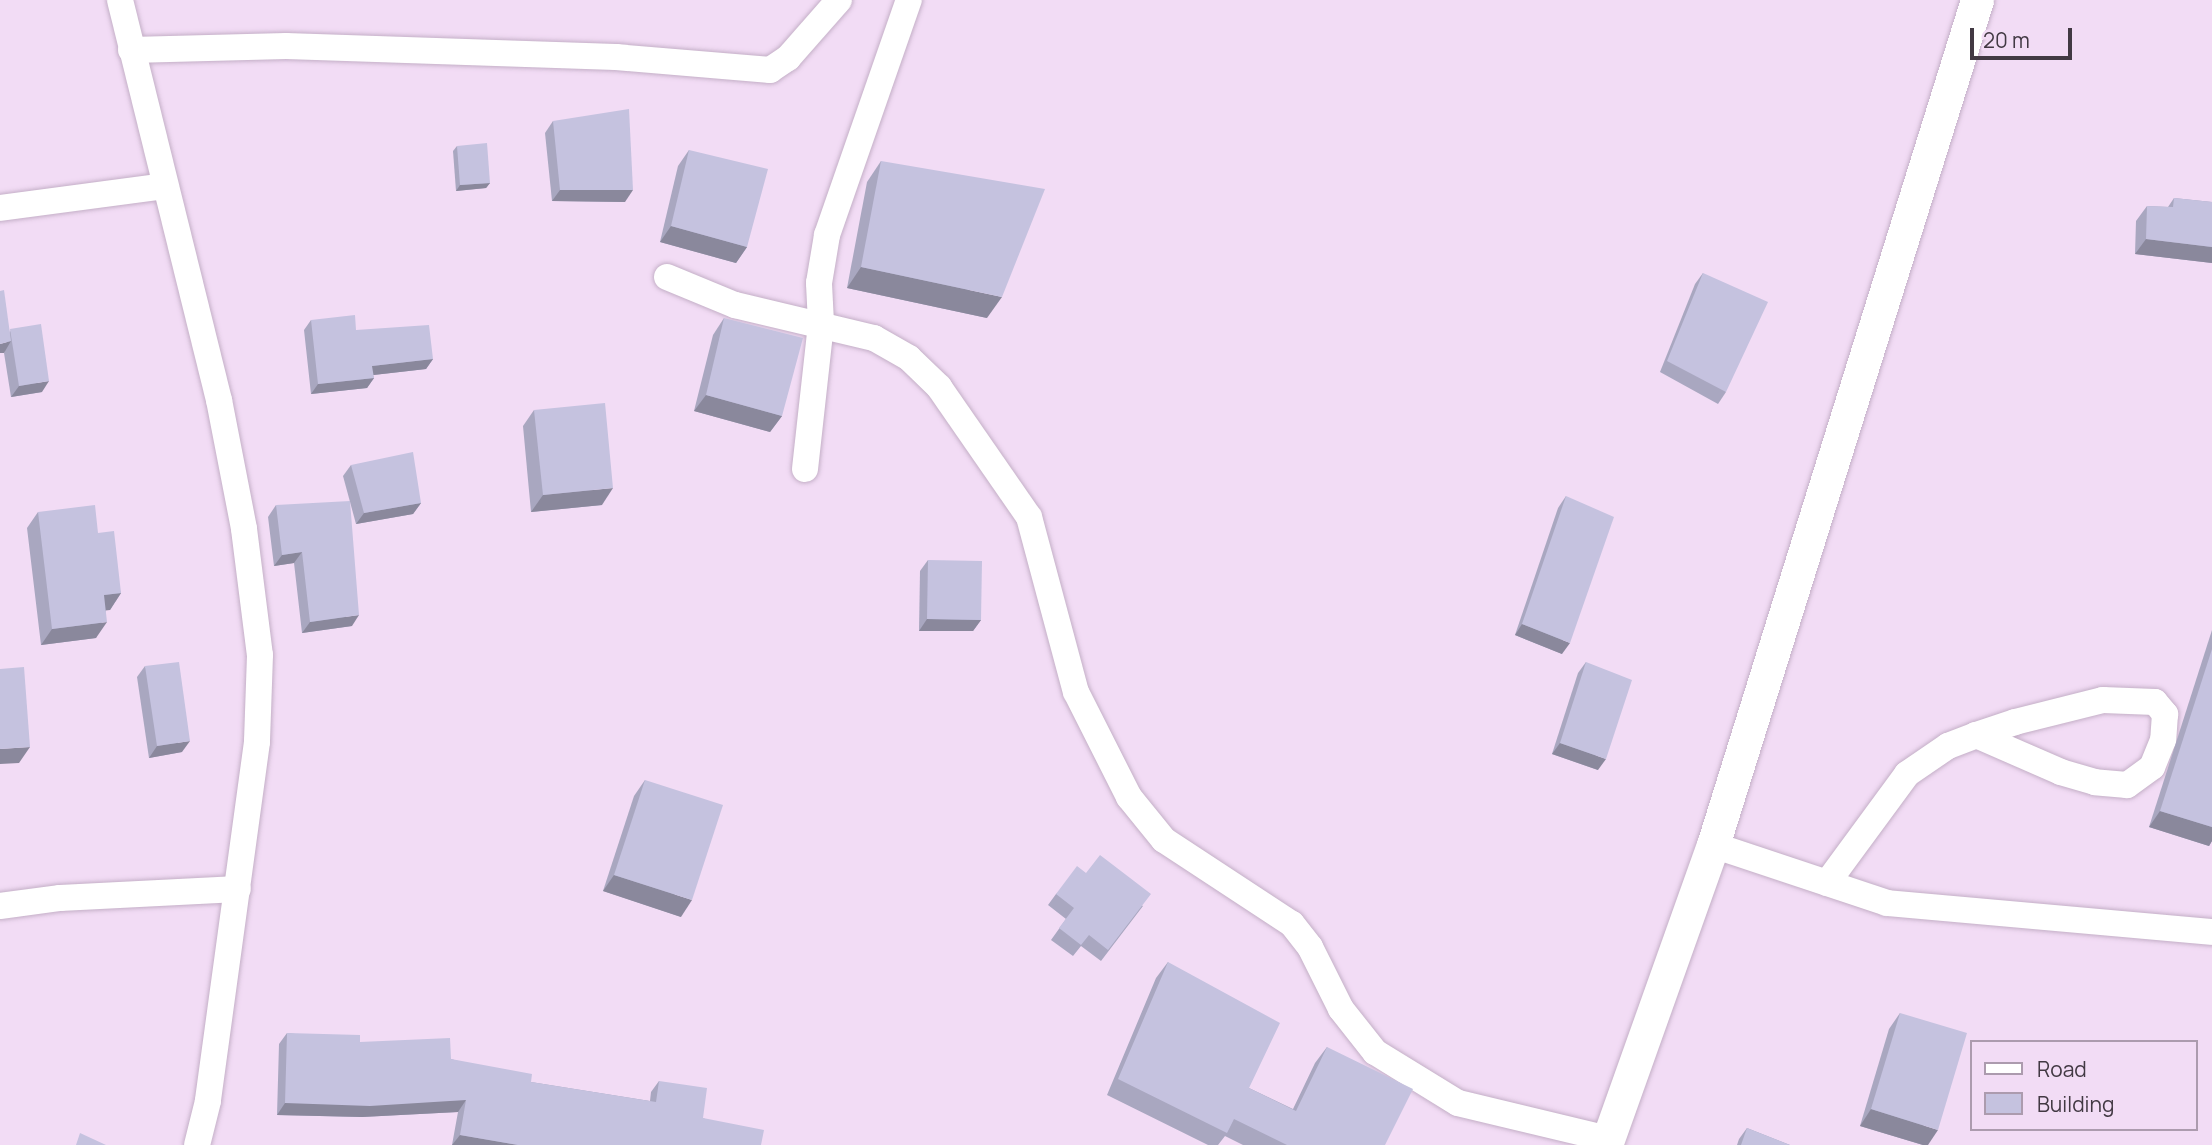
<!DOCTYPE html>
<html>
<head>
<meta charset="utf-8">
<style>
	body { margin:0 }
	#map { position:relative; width:2212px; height:1145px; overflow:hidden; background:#f2dcf5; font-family:Manrope,sans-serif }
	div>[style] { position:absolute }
	.roads { filter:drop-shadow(0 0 2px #c4afc7) drop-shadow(0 0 2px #c4afc7) }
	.minor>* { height:26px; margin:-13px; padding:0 13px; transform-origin:13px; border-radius:13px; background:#fff }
	.tertiary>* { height:33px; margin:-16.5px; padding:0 16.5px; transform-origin:16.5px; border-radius:16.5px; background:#fff }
	.wall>* { inset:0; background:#a9a7c0 }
	.shaded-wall>* { inset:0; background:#8a889c }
	.building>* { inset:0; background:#c5c2df }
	span { translate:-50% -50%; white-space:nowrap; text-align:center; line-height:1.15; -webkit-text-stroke:7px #f2dcf5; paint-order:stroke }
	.legend { position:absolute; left:1970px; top:1040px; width:228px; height:91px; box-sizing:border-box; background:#f2dcf5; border:2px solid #ac9bae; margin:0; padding:9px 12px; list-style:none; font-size:21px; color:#423943 }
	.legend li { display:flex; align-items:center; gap:14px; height:35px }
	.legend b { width:35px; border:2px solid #ac9bae }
	.scale { position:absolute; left:1970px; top:28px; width:102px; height:32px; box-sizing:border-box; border:4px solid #423943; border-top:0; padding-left:9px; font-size:21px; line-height:24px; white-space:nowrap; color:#423943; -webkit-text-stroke:5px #f2dcf5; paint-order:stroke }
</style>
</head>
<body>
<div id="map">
	<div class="roads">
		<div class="minor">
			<i style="left:120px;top:0;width:412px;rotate:76.1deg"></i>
			<i style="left:219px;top:400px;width:131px;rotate:79deg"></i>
			<i style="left:244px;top:529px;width:127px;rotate:82.8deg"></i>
			<i style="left:260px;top:655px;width:87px;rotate:92deg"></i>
			<i style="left:257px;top:742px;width:362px;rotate:97.8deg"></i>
			<i style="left:208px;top:1101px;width:45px;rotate:104deg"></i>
			<i style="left:131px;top:50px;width:155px;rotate:-1.5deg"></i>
			<i style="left:286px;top:46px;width:330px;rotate:1.9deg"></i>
			<i style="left:616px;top:57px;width:155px;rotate:4.8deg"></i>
			<i style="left:770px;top:70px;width:22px;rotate:-34deg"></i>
			<i style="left:788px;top:58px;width:77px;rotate:-48.7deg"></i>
			<i style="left:0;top:208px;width:166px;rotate:-7.6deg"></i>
			<i style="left:667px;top:277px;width:74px;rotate:22.4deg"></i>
			<i style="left:735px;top:305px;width:143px;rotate:13.4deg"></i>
			<i style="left:874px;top:338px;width:40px;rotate:29.7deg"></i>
			<i style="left:909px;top:358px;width:42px;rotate:44deg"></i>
			<i style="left:939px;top:387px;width:158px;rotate:55.3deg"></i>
			<i style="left:1029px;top:517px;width:181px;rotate:75deg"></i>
			<i style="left:1076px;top:692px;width:118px;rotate:63.2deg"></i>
			<i style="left:1129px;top:797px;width:55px;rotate:50.9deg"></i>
			<i style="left:1164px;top:840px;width:153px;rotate:33.3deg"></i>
			<i style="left:1292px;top:924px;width:29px;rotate:52deg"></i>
			<i style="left:1310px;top:947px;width:69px;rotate:63.4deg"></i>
			<i style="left:1341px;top:1009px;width:55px;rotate:51.7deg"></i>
			<i style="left:1375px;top:1052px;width:97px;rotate:31.6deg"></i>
			<i style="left:1458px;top:1103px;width:154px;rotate:13.5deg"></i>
			<i style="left:805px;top:469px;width:147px;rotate:-83.7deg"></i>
			<i style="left:821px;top:323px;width:40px;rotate:-92.9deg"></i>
			<i style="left:819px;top:283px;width:49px;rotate:-80.5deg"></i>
			<i style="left:827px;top:235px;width:249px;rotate:-70.8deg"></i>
			<i style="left:1713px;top:845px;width:183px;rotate:18.4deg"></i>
			<i style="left:1887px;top:903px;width:326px;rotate:5.1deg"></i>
			<i style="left:1827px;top:883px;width:135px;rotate:-53.7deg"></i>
			<i style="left:1907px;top:774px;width:50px;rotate:-34.3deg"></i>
			<i style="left:1948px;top:746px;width:30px;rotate:-21deg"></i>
			<i style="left:1976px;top:735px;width:41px;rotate:-18.4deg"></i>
			<i style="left:2015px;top:722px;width:91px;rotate:-14deg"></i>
			<i style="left:2103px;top:700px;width:52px;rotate:2.2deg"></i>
			<i style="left:2155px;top:702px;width:16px;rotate:50deg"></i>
			<i style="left:2165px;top:714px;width:26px;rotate:94deg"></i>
			<i style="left:2163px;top:740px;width:29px;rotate:112deg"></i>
			<i style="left:2152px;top:767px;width:31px;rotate:144deg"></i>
			<i style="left:2127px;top:785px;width:32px;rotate:-175deg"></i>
			<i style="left:2095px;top:782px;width:35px;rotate:-164deg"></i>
			<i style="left:2061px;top:772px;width:93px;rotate:-156.5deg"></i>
			<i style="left:0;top:906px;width:61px;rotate:-7.6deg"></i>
			<i style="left:60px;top:898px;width:178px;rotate:-2.9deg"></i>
		</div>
		<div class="tertiary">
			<i style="left:1606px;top:1145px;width:319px;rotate:-70.4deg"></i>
			<i style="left:1713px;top:845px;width:885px;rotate:-72.65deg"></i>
		</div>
	</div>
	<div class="wall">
		<i style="clip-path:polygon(553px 121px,625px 202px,552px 201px,545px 133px)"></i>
		<i style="clip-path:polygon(457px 146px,490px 183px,486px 188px,456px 191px,453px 151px)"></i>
		<i style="clip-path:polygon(689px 150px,747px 247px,736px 263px,660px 242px,678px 166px)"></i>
		<i style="clip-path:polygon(881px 161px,987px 318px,847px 288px,867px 182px)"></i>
		<i style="clip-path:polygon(2174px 198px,2212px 202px,2212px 263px,2135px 254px,2136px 221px,2147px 206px,2168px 207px)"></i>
		<i style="clip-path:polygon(1703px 273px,1726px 392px,1718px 404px,1660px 372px,1695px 284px)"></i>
		<i style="clip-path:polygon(724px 318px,782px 416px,770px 432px,694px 411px,713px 335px)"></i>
		<i style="clip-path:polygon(311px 320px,356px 330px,433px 359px,426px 369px,373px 375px,374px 378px,367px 388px,311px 394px,304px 330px)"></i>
		<i style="clip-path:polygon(10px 330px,42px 392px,11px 397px,4px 353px)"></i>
		<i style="clip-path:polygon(534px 410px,602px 505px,531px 512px,523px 426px)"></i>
		<i style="clip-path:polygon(351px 465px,421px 503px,413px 514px,356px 524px,343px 476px)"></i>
		<i style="clip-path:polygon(1566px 496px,1562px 654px,1515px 635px,1558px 508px)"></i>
		<i style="clip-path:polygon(276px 505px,352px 626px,302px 633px,294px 563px,274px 566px,268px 517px)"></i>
		<i style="clip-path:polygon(38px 512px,98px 533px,121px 593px,110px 610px,106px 610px,96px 638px,41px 645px,27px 528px)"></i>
		<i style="clip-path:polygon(928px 560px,981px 620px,973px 631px,919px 631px,920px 571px)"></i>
		<i style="clip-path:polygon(2212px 630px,2212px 841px,2209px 846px,2149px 827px)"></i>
		<i style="clip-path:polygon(1586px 662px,1598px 770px,1552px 754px,1578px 673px)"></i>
		<i style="clip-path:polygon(145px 666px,182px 752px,149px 758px,137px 677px)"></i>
		<i style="clip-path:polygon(645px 780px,681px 917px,603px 891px,634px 796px)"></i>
		<i style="clip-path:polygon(1086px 873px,1143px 906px,1101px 961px,1081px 946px,1073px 956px,1051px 940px,1066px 919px,1048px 905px,1056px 894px)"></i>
		<i style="clip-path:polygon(1168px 962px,1249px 1088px,1293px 1109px,1315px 1063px,1327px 1047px,1385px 1145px,1243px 1145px,1225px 1136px,1218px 1145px,1208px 1145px,1107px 1095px,1156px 978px)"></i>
		<i style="clip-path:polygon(1900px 1013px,1928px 1145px,1923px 1145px,1860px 1126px,1889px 1029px)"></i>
		<i style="clip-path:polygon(287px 1033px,360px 1042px,451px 1059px,531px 1082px,650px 1101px,651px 1092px,659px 1081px,703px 1118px,761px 1145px,452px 1145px,458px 1112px,362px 1117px,277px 1115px,279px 1044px)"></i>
		<i style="clip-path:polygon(1747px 1128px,1790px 1145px,1737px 1145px,1739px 1139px)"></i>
	</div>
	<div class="shaded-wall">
		<i style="clip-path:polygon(490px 183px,486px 188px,456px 191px,460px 185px)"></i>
		<i style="clip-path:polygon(560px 190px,633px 190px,625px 202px,552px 201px)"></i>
		<i style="clip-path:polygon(671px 226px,747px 247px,736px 263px,660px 242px)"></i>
		<i style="clip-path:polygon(2146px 239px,2212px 247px,2212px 263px,2135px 254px)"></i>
		<i style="clip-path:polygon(861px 267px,1002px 297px,987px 318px,847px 288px)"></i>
		<i style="clip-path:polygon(11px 341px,4px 353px,0 353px,0 344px)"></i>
		<i style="clip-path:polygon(433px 359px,426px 369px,365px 376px,372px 366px)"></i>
		<i style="clip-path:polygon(374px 378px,367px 388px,311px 394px,318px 384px)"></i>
		<i style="clip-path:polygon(49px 381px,42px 392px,11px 397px,19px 386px)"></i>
		<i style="clip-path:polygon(706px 395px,782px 416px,770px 432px,694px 411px)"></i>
		<i style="clip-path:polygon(613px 488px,602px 505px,531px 512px,543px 495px)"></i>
		<i style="clip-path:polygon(421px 503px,413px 514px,356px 524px,364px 513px)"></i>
		<i style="clip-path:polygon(302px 552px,294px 563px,274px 566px,282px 555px)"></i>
		<i style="clip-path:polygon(121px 593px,110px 610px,92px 612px,104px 595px)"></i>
		<i style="clip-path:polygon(359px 615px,352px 626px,302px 633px,310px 622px)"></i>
		<i style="clip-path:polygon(927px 619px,981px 620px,973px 631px,919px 631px)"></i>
		<i style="clip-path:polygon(107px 622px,96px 638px,41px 645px,52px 629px)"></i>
		<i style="clip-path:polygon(1522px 624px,1570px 643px,1562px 654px,1515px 635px)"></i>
		<i style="clip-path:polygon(190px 741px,182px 752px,149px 758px,157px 746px)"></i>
		<i style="clip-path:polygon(1560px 743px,1606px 759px,1598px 770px,1552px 754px)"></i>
		<i style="clip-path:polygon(30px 747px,19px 763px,0 764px,0 749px)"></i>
		<i style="clip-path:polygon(2160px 811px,2212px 827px,2212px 841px,2209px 846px,2149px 827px)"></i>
		<i style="clip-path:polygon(614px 875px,692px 900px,681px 917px,603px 891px)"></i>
		<i style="clip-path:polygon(466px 1100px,458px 1112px,362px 1117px,277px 1115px,285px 1103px)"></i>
		<i style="clip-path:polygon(1871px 1109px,1938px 1130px,1928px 1145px,1923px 1145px,1860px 1126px)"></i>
		<i style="clip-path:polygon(460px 1135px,518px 1145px,452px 1145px)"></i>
	</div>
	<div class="building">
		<i style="clip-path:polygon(629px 109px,633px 190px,560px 190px,553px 121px)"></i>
		<i style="clip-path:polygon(487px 143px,490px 183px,460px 185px,457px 146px)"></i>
		<i style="clip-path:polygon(689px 150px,768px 169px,747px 247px,671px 226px)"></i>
		<i style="clip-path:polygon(881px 161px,1045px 189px,1002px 297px,861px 267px)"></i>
		<i style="clip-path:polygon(2174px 198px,2212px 202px,2212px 247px,2146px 239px,2147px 206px,2173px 207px)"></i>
		<i style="clip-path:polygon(1703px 273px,1768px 302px,1726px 392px,1667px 361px)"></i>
		<i style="clip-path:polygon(4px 290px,11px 341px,0 344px,0 291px)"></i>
		<i style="clip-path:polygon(355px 315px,356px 330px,429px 325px,433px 359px,372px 366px,374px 378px,318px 384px,311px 320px)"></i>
		<i style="clip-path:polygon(724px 318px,803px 338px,782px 416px,706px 395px)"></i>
		<i style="clip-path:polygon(41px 324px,49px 381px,19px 386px,10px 329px)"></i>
		<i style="clip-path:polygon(605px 403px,613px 488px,543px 495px,534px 410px)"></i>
		<i style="clip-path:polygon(413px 452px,421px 503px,364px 513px,351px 465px)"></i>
		<i style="clip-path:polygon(1566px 496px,1614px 517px,1570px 643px,1522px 624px)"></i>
		<i style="clip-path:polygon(350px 501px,359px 615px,310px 622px,302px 552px,282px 555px,276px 505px)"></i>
		<i style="clip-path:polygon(95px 505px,98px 533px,114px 531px,121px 593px,104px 595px,107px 622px,52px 629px,38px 512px)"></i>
		<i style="clip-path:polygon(928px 560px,982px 561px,981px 620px,927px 619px)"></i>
		<i style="clip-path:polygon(2212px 649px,2212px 827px,2160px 811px)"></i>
		<i style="clip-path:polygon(179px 662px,190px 741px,157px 746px,145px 666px)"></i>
		<i style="clip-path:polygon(1586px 662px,1632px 680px,1606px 759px,1560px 743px)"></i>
		<i style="clip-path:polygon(24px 667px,30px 747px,0 749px,0 669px)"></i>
		<i style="clip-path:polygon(645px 780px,723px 805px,692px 900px,614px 875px)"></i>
		<i style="clip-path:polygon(1100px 855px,1151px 894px,1108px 950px,1089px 935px,1081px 945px,1059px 928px,1074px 908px,1056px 894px,1077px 866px,1086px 873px)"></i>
		<i style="clip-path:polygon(1168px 962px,1280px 1023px,1249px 1088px,1296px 1111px,1327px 1047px,1413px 1089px,1385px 1145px,1287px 1145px,1234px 1119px,1227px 1133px,1118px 1079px)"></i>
		<i style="clip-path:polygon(1900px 1013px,1967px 1033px,1938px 1130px,1871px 1109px)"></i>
		<i style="clip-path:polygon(287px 1033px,360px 1035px,360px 1042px,450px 1038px,451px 1059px,532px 1074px,531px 1082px,656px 1102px,659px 1081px,707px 1088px,703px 1118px,764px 1130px,761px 1145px,518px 1145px,460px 1135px,466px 1100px,370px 1106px,285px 1103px)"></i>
		<i style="clip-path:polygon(1747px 1128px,1790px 1145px,1741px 1145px)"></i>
		<i style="clip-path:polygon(80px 1133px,106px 1145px,76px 1145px)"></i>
	</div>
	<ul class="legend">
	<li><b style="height:9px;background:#fff"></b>Road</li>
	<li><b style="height:19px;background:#c5c2df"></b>Building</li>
	</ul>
	<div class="scale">20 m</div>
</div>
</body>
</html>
